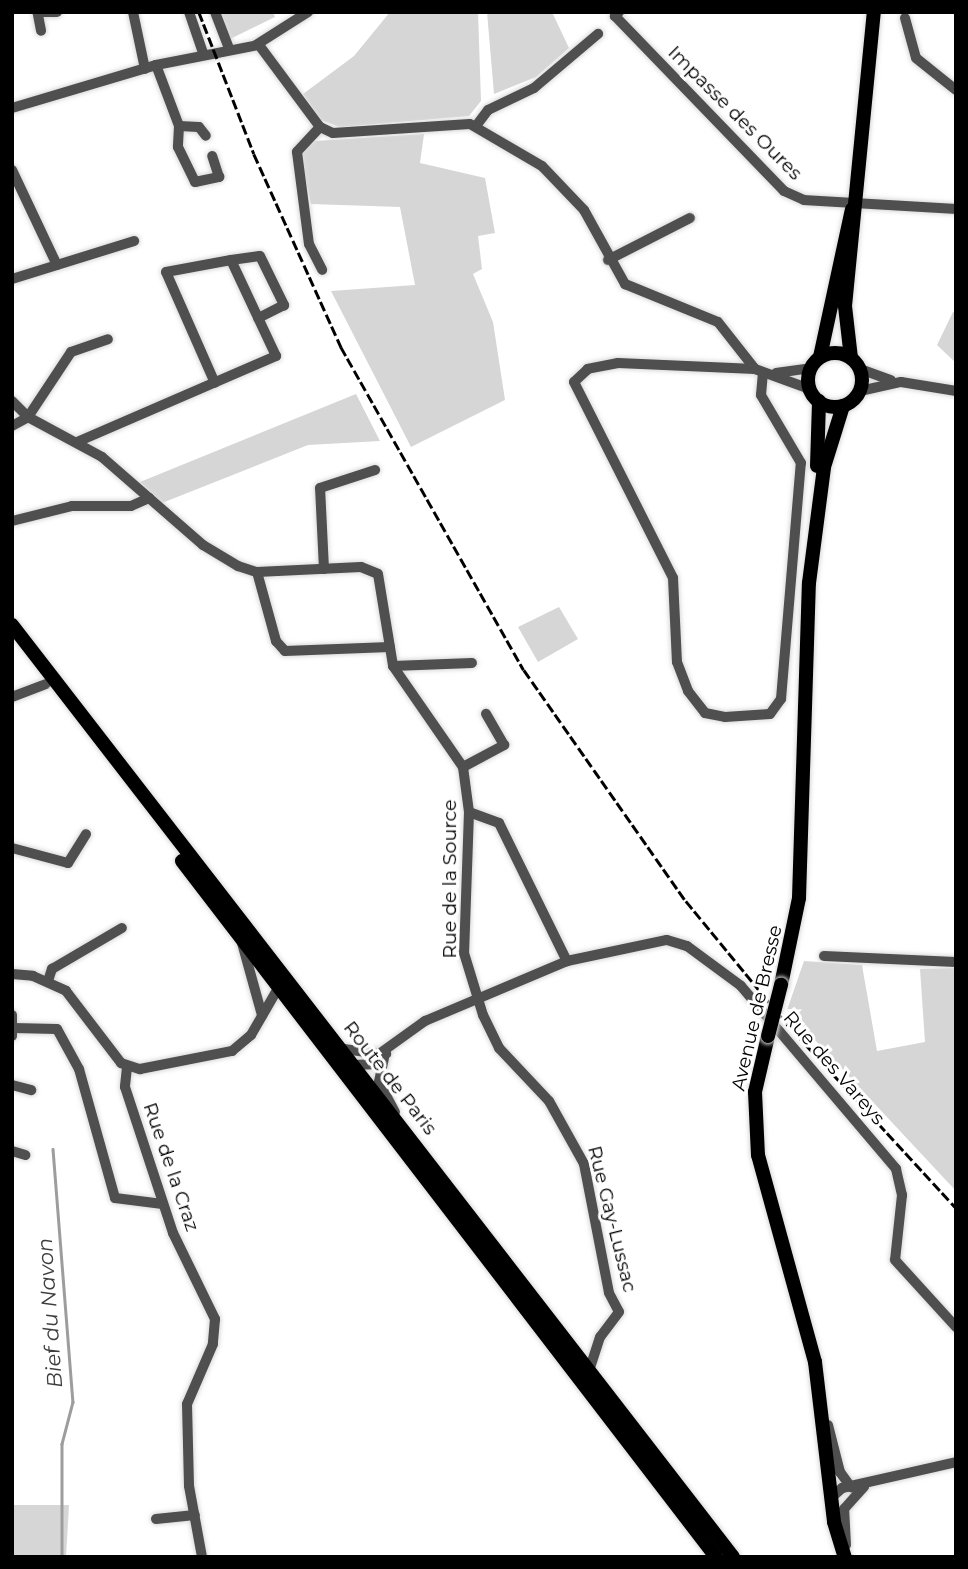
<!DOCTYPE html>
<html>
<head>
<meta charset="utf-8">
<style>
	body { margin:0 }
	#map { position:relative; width:968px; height:1569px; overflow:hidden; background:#fff; font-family:Montserrat,sans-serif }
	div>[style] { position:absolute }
	.green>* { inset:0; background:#d6d6d6 }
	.stream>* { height:2.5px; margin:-1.25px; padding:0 1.25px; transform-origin:1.25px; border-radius:1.25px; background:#9d9d9d }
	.roads { filter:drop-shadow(0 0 2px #dbdbdb) drop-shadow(0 0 2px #dbdbdb) }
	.minor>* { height:10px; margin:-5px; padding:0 5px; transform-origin:5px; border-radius:5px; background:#4f4f4f }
	.major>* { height:14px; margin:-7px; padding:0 7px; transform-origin:7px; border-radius:7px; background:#000 }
	.major>.ring { margin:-7px; padding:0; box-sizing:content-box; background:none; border:14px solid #000; border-radius:50% }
	.rail>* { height:2.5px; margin-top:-1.25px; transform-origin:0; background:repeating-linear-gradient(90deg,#000 0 10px,transparent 0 13.5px) }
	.bridges { filter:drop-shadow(0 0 2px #dbdbdb) drop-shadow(0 0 2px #dbdbdb) }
	.major-bridge>* { height:14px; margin:-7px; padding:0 7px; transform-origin:7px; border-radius:7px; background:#000 }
	span { translate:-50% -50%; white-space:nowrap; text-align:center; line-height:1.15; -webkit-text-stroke:6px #fff; paint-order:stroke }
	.street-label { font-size:19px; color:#000 }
	.water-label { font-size:21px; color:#3e3e3e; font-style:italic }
	.frame { position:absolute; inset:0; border:14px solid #000; pointer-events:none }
</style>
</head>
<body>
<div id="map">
	<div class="green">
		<i style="clip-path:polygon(220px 12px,273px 12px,275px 17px,230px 39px)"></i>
		<i style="clip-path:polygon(390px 12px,478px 12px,481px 101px,469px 116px,340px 127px,321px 120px,303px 94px,354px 56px)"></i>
		<i style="clip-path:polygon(487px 12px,552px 12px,569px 48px,536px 77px,494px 94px)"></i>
		<i style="clip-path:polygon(424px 134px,420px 163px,485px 178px,495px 233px,478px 236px,482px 269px,473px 274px,493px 322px,505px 400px,411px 447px,331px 291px,415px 285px,400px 207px,311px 204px,300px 155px,315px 141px)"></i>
		<i style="clip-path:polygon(953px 312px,956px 313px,956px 363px,937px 345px)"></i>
		<i style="clip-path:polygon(356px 394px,380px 441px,308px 445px,162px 503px,140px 482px)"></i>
		<i style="clip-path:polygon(559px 607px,578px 639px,538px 662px,518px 627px)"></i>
		<i style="clip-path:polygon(804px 961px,862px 965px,877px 1051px,925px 1042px,920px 969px,956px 968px,956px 1191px,787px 1010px)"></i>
		<i style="clip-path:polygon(12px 1505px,69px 1505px,66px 1557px,12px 1557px)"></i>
	</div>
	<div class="stream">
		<i style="left:53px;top:1149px;width:254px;rotate:85.5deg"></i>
		<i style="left:73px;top:1402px;width:43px;rotate:104.7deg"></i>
		<i style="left:62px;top:1444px;width:113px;rotate:90deg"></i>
	</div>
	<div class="roads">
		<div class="minor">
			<i style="left:37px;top:12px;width:20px"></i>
			<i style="left:133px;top:12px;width:58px;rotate:78.1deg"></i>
			<i style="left:189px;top:12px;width:43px;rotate:71.1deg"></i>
			<i style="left:215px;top:12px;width:39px;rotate:69deg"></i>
			<i style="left:619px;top:12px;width:6px;rotate:135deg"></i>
			<i style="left:615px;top:16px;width:243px;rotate:46deg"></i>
			<i style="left:784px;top:191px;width:22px;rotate:24deg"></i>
			<i style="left:804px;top:200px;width:152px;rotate:3.4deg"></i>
			<i style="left:38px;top:15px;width:16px;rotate:79deg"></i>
			<i style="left:905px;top:18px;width:41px;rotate:74.6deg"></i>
			<i style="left:916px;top:58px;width:51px;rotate:38.7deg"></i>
			<i style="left:256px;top:45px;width:62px;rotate:-32.4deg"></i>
			<i style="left:156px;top:65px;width:65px;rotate:69.3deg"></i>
			<i style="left:179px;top:126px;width:21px;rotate:93deg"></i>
			<i style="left:178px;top:147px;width:39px;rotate:64deg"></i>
			<i style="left:195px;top:182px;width:25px;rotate:-12deg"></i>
			<i style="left:219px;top:177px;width:22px;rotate:-108deg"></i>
			<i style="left:12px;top:108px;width:150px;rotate:-16.6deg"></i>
			<i style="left:156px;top:65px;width:105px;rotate:-11deg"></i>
			<i style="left:259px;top:45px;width:102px;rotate:53.4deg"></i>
			<i style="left:320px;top:127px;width:14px;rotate:25deg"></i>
			<i style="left:333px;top:133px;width:137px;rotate:-3.8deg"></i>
			<i style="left:470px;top:124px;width:83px;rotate:30.3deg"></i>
			<i style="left:542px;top:166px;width:61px;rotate:46.3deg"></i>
			<i style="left:584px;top:210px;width:85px;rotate:61deg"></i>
			<i style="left:625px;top:284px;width:100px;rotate:22.2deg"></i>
			<i style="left:718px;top:322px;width:60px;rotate:51.8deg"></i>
			<i style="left:755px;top:369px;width:59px;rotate:20deg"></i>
			<i style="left:179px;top:126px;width:20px;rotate:3deg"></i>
			<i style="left:199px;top:127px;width:11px;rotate:52deg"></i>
			<i style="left:476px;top:126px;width:20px;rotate:-53deg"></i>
			<i style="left:488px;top:110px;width:51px;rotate:-25.6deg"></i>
			<i style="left:534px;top:88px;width:84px;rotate:-40.2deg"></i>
			<i style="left:320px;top:127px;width:34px;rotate:133deg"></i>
			<i style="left:297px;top:152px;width:93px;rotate:82.6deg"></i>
			<i style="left:309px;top:244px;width:29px;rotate:63deg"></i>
			<i style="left:12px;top:170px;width:105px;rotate:64.7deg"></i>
			<i style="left:231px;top:260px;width:29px;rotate:-8deg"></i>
			<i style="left:260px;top:256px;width:55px;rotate:63.9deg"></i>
			<i style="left:284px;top:305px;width:29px;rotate:153deg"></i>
			<i style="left:608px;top:260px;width:92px;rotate:-27.1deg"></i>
			<i style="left:12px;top:279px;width:128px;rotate:-17.3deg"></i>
			<i style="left:755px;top:369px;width:137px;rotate:-177.5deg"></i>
			<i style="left:618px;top:363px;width:31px;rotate:169deg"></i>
			<i style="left:588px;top:369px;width:19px;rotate:137deg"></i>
			<i style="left:574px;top:382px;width:220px;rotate:63.2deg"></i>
			<i style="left:673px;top:578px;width:84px;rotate:87.3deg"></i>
			<i style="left:677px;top:662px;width:31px;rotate:69deg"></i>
			<i style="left:688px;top:691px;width:28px;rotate:52deg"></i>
			<i style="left:705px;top:713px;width:20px;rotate:11deg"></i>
			<i style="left:725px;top:717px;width:45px;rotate:-3.8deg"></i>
			<i style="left:770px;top:714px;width:19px;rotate:-54deg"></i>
			<i style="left:781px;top:699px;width:237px;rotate:-85.2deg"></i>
			<i style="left:801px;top:463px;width:79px;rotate:-120.5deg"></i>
			<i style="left:761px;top:395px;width:22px;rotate:-85deg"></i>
			<i style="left:860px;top:369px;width:33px;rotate:20deg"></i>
			<i style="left:776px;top:373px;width:35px;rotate:-8deg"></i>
			<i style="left:860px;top:391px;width:42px;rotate:-12.4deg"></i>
			<i style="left:901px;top:382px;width:56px;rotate:9.3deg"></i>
			<i style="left:12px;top:401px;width:23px;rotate:45deg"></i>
			<i style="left:28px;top:417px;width:84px;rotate:28.4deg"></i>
			<i style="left:102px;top:457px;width:134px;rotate:41.1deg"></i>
			<i style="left:203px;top:545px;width:41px;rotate:31deg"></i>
			<i style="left:238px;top:566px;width:20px;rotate:18deg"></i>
			<i style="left:257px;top:572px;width:104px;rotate:-2.8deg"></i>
			<i style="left:361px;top:567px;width:18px;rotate:22deg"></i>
			<i style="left:378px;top:574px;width:93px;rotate:80.7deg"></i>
			<i style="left:393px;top:666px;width:123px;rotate:55.3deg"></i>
			<i style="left:463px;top:767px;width:45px;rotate:82.4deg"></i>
			<i style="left:469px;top:812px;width:141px;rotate:92deg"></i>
			<i style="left:464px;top:953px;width:65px;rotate:73deg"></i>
			<i style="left:483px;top:1015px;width:37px;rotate:64deg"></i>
			<i style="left:499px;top:1048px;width:73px;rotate:46.7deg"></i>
			<i style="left:549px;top:1101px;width:72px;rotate:60.9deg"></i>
			<i style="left:584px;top:1164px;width:131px;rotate:79deg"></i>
			<i style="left:609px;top:1293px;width:21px;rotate:62deg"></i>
			<i style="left:619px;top:1312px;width:31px;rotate:127deg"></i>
			<i style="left:600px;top:1337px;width:39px;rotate:108deg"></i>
			<i style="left:12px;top:426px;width:18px;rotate:-29deg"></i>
			<i style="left:28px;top:417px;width:78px;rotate:-56.5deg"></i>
			<i style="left:71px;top:352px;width:39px;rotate:-19deg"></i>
			<i style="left:77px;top:442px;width:217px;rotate:-23.4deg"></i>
			<i style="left:276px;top:356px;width:106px;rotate:-115.1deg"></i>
			<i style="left:231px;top:260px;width:66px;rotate:169.5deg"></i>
			<i style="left:166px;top:272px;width:121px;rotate:66.2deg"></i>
			<i style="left:12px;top:521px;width:62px;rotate:-14deg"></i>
			<i style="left:72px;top:506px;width:59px"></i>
			<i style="left:131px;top:506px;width:20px;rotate:-24deg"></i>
			<i style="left:324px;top:569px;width:81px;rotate:-92.8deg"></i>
			<i style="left:320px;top:488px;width:58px;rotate:-18.1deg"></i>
			<i style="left:257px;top:572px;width:72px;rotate:74.6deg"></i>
			<i style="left:276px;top:641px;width:13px;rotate:48deg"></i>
			<i style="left:285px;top:651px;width:105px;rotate:-2.2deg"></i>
			<i style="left:393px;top:666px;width:79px;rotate:-2.2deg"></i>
			<i style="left:12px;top:697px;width:36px;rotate:-21deg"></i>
			<i style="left:463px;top:767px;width:47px;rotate:-28.2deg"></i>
			<i style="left:504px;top:745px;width:36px;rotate:-120deg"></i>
			<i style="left:469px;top:812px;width:32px;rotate:20deg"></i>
			<i style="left:499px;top:823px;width:154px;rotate:63.8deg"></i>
			<i style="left:12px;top:848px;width:58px;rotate:15deg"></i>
			<i style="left:68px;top:863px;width:34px;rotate:-58deg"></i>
			<i style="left:242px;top:943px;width:75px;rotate:74.5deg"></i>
			<i style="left:824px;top:956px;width:132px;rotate:2.6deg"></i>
			<i style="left:12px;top:974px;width:21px;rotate:5deg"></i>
			<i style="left:33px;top:976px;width:36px;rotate:24deg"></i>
			<i style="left:66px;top:991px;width:91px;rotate:52.6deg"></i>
			<i style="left:121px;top:1063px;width:20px;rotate:18deg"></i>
			<i style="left:140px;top:1069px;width:94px;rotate:-11.1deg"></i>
			<i style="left:232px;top:1051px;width:25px;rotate:-40deg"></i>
			<i style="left:251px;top:1035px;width:58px;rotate:-59.9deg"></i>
			<i style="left:48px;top:981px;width:13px;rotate:-72deg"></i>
			<i style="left:52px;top:969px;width:81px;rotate:-30.4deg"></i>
			<i style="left:12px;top:1015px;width:21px;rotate:90deg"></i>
			<i style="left:13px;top:1028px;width:44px;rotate:1.3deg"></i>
			<i style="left:57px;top:1029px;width:46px;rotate:61.2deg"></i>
			<i style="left:79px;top:1069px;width:134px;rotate:74.4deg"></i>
			<i style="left:115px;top:1198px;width:48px;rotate:7.1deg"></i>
			<i style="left:344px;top:1049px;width:35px;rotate:8deg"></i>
			<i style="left:379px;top:1054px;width:57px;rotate:-35.7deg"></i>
			<i style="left:425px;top:1021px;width:154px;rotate:-22.9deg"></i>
			<i style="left:567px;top:961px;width:102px;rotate:-11.9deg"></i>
			<i style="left:667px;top:940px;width:21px;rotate:17deg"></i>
			<i style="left:687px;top:946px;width:67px;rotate:36.5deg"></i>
			<i style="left:741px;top:986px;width:240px;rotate:49.7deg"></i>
			<i style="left:896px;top:1169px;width:27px;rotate:77deg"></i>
			<i style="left:902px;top:1195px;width:65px;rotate:96.1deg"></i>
			<i style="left:895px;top:1260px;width:91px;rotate:47.7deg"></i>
			<i style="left:384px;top:1058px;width:25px;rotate:102deg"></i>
			<i style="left:379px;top:1082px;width:34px;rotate:62deg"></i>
			<i style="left:351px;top:1065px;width:23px;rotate:-2deg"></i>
			<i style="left:374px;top:1064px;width:16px;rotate:-40deg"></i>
			<i style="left:127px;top:1067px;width:20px;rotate:96deg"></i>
			<i style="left:125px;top:1087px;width:154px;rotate:71.8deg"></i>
			<i style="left:173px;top:1233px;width:96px;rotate:64deg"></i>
			<i style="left:215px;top:1319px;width:25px;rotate:95deg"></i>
			<i style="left:213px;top:1344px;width:65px;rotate:113.4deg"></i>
			<i style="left:187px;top:1404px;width:82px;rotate:88.6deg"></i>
			<i style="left:189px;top:1486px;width:72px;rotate:79.6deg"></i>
			<i style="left:12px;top:1085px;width:20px;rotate:15deg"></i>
			<i style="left:12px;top:1151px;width:14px;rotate:17deg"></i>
			<i style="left:828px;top:1425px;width:49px;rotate:75.7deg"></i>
			<i style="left:840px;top:1472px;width:19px;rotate:54deg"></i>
			<i style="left:831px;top:1498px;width:15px;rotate:-42deg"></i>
			<i style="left:842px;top:1488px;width:117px;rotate:-12.8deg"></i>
			<i style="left:156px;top:1519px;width:39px;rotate:-6deg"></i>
			<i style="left:846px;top:1545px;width:36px;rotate:-93deg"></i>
			<i style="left:844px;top:1509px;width:30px;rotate:-48deg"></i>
		</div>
		<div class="major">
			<i class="ring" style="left:808px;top:353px;width:40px;height:40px"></i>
			<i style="left:820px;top:357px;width:151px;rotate:-77.8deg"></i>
			<i style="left:851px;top:358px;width:52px;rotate:-96.6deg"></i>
			<i style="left:845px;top:306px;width:295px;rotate:-84.4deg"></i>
			<i style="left:817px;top:466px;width:65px;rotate:-88.2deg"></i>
			<i style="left:12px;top:625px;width:1178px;rotate:52.27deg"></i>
			<i style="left:182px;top:861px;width:877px;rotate:52.5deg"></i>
			<i style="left:781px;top:985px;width:89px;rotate:-78.3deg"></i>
			<i style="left:799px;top:898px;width:315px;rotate:-88.2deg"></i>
			<i style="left:809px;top:583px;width:117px;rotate:-82.6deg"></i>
			<i style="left:824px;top:467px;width:64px;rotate:-72.7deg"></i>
			<i style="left:768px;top:1036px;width:57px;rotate:103.1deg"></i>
			<i style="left:755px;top:1092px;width:63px;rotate:87.3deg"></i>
			<i style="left:758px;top:1155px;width:215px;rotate:74.6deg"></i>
			<i style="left:815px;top:1362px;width:161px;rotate:83.2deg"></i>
			<i style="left:834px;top:1522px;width:37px;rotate:73deg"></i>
		</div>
	</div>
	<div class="rail">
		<i style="left:199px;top:12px;width:152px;rotate:68.8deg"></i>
		<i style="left:254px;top:154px;width:212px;rotate:65.7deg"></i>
		<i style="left:341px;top:347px;width:371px;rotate:60.5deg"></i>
		<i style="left:524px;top:670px;width:282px;rotate:55deg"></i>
		<i style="left:686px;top:901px;width:159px;rotate:50.6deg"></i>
		<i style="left:787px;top:1024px;width:250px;rotate:47.4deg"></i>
	</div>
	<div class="bridges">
		<div class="major-bridge">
			<i style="left:768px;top:1036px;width:53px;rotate:-75.7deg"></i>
		</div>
	</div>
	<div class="street-label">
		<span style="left:735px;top:113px;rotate:45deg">Impasse des Oures</span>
		<span style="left:450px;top:879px;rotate:-90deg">Rue de la Source</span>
		<span style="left:757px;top:1008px;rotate:-77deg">Avenue de Bresse</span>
		<span style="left:834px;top:1068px;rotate:49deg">Rue des Vareys</span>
		<span style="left:390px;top:1078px;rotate:52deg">Route de Paris</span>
		<span style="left:171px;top:1167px;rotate:71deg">Rue de la Craz</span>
		<span style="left:612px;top:1219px;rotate:76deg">Rue Gay-Lussac</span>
	</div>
	<div class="water-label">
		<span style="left:50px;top:1313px;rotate:-94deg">Bief du Navon</span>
	</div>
	<div class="frame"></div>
</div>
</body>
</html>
